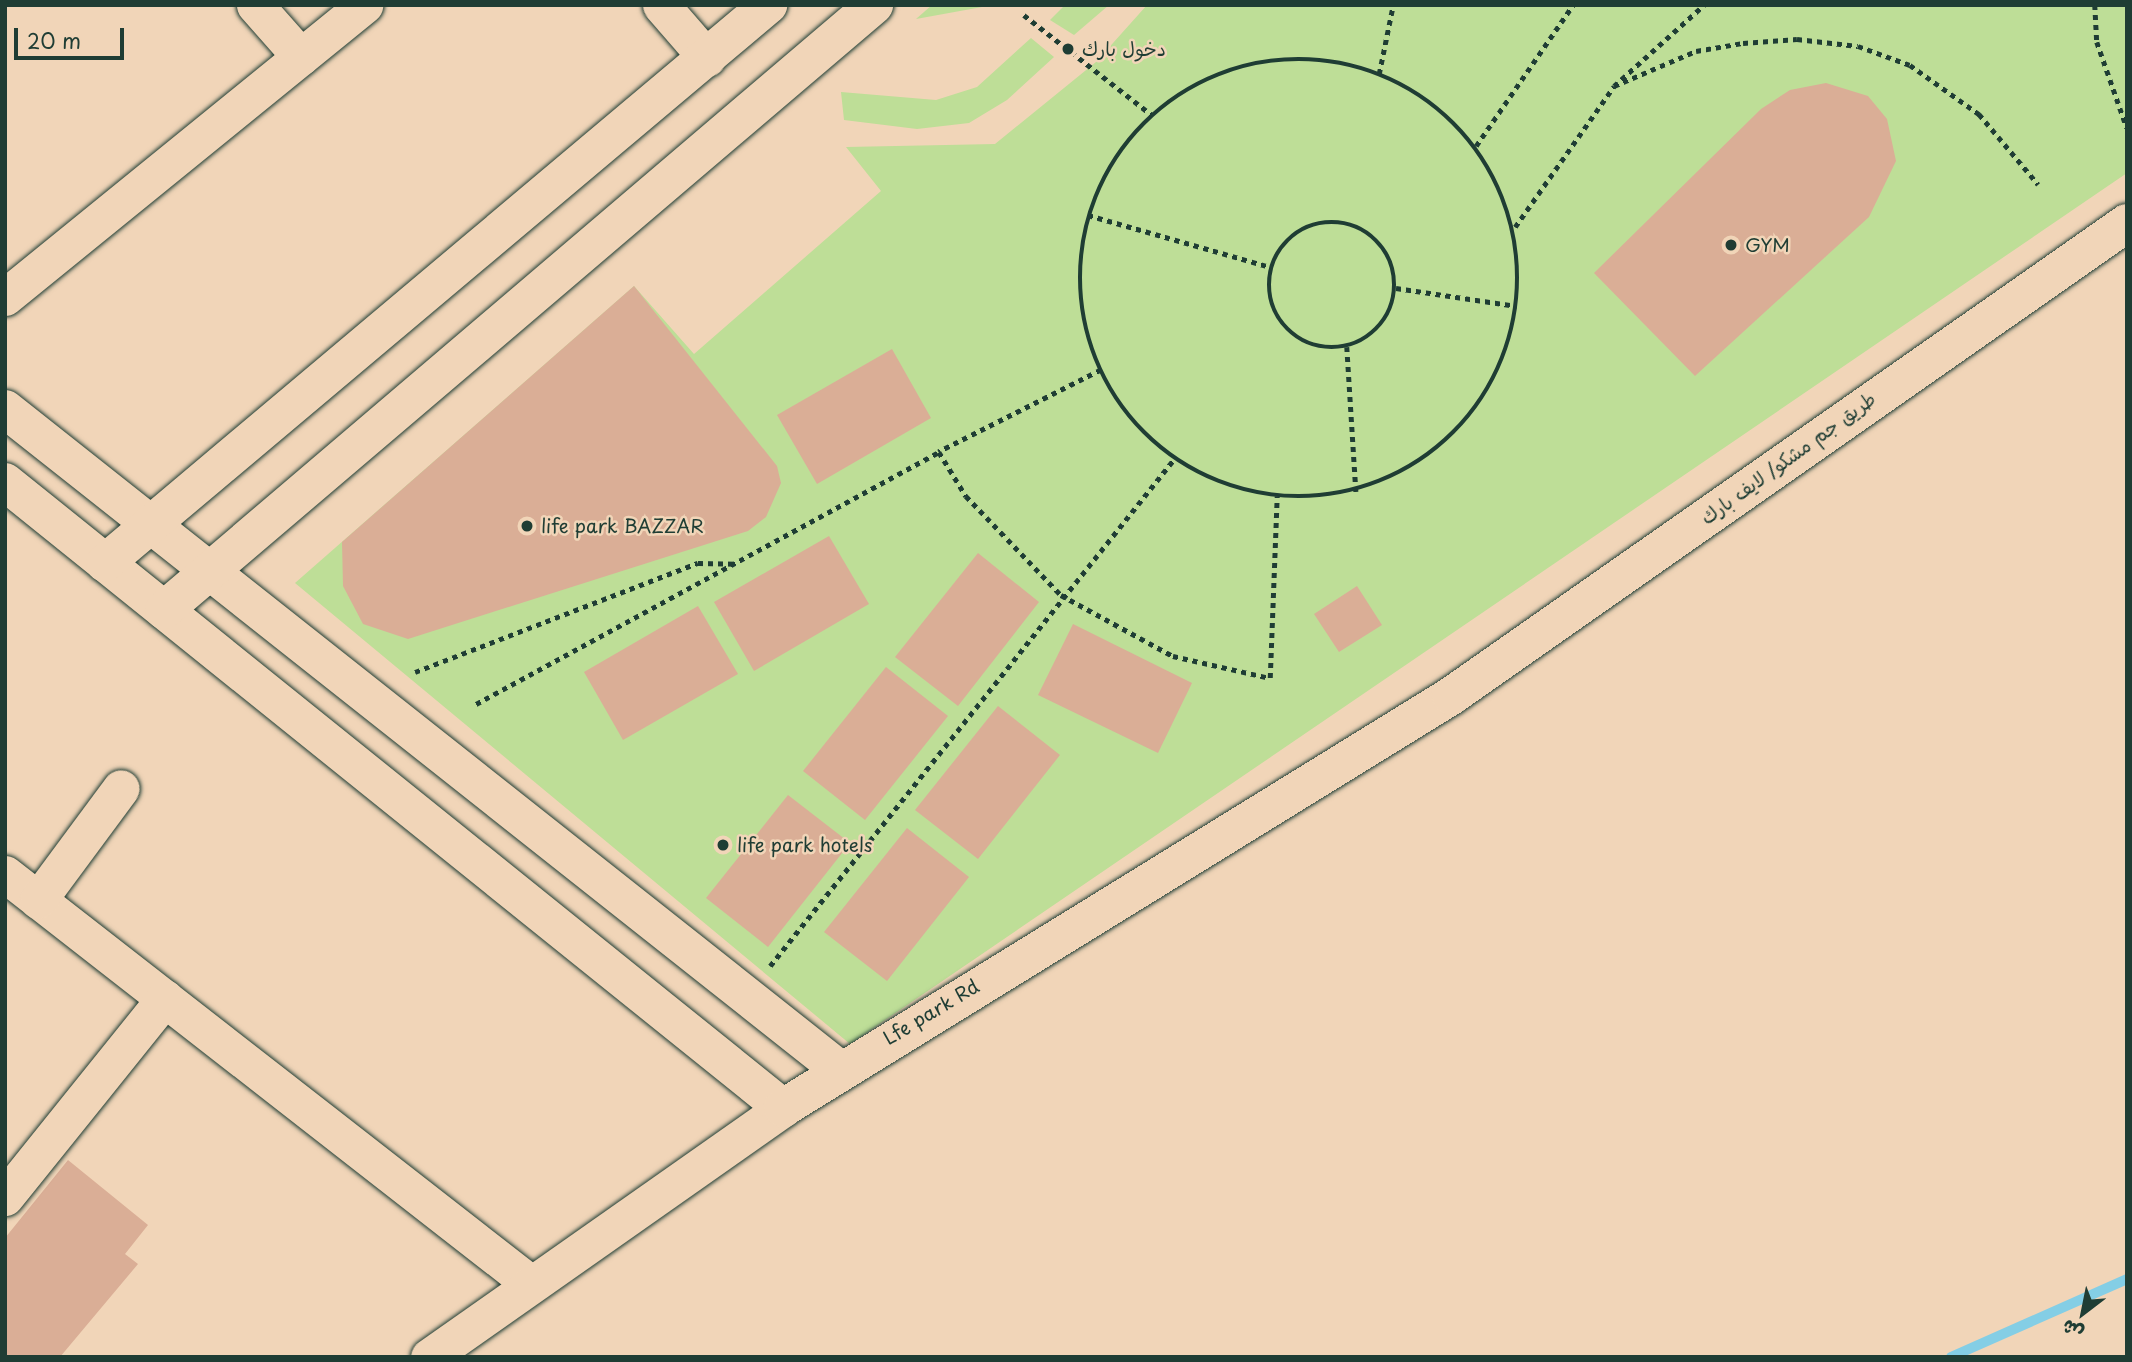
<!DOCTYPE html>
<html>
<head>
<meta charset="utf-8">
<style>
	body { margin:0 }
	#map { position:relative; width:2132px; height:1362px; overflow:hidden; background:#f1d5b8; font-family:"Playpen Sans","Playpen Sans Arabic",sans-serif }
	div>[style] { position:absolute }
	.green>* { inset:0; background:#bede97 }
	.stream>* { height:10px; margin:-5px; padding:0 5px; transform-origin:5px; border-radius:5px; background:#84cee5 }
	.building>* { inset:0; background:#daae96 }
	.path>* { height:4.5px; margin-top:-2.25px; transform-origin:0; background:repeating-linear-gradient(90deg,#1f3d34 0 5px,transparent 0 10px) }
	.path>.ring { margin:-2.25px; padding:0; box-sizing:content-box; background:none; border:4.5px solid #1f3d34; border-radius:50% }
	.roads { filter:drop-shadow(0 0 2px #1f3d34) drop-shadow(0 0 2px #1f3d34) }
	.street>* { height:37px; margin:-18.5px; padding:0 18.5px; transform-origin:18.5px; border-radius:18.5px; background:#f1d5b8 }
	.secondary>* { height:38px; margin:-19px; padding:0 19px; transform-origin:19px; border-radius:19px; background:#f1d5b8 }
	.dots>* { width:19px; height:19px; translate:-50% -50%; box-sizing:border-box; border:4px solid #f1d5b8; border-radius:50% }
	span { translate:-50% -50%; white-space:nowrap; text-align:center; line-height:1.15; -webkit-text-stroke:5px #f1d5b8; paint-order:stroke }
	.poi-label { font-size:19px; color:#1f3d34 }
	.left { translate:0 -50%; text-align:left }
	.street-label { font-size:19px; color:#1f3d34 }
	.frame { position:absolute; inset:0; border:7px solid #1f3d34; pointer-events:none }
	.north { position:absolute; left:2048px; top:1278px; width:70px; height:70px; -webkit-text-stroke:5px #f1d5b8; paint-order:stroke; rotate:212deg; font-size:19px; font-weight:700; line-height:28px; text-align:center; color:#1f3d34 }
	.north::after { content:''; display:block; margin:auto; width:24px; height:32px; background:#1f3d34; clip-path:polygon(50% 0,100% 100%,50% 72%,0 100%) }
	.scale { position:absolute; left:14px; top:28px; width:110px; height:32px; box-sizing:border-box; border:4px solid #1f3d34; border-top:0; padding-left:9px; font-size:21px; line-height:24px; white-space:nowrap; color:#1f3d34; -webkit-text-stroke:5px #f1d5b8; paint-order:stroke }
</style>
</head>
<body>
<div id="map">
	<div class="green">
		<i style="clip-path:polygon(932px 5px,993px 5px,916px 19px)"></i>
		<i style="clip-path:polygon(1065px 5px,1109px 5px,1074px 35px,1050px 20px)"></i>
		<i style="clip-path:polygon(1147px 5px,2127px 5px,2127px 173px,850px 1044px,295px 583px,634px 286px,694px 354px,881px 191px,846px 147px,995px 144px,1096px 62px)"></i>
		<i style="clip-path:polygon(1031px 38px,1054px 57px,1007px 100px,969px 123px,917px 129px,844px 120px,841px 92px,936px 100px,977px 87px)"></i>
	</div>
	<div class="stream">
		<i style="left:1951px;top:1357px;width:193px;rotate:-23.9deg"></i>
	</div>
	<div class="building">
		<i style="clip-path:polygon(1826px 83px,1868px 96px,1887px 119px,1896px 161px,1869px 217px,1695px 376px,1594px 273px,1761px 109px,1790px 90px)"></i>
		<i style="clip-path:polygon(634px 286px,777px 466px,781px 483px,766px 517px,748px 531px,408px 639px,363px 624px,343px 586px,342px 542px)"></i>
		<i style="clip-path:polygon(892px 349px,931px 418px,817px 484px,777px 415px)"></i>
		<i style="clip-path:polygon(829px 536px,869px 604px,754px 671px,714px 602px)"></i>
		<i style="clip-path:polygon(978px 553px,1039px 602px,958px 706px,895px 657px)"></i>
		<i style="clip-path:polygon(1357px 586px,1382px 625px,1339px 652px,1314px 614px)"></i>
		<i style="clip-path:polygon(698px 606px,738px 674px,623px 740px,584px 672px)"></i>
		<i style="clip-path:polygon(1073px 624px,1192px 683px,1158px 753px,1038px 695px)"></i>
		<i style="clip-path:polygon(886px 667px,948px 716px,865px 820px,803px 771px)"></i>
		<i style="clip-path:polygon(998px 706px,1060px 755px,978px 859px,915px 810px)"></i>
		<i style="clip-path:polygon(788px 795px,850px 843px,768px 947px,706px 898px)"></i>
		<i style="clip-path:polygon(907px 828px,969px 877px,887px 981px,824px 932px)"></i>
		<i style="clip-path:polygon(68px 1160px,148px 1225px,125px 1254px,138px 1264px,60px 1357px,5px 1357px,5px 1238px)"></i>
	</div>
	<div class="path">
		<i style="left:2095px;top:5px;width:37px;rotate:87deg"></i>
		<i style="left:2097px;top:42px;width:91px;rotate:70.8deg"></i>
		<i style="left:1024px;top:15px;width:162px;rotate:38deg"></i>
		<i class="ring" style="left:1080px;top:59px;width:433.5px;height:433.5px"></i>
		<i style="left:1379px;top:74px;width:70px;rotate:-78.5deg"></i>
		<i style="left:1614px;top:86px;width:89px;rotate:-23.1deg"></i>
		<i style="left:1696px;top:51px;width:48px;rotate:-9.7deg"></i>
		<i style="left:1743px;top:43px;width:54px;rotate:-4.2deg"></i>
		<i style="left:1797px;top:39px;width:61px;rotate:6.5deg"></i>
		<i style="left:1858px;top:46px;width:55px;rotate:20.1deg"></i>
		<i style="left:1910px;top:65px;width:85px;rotate:35.4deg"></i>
		<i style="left:1979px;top:114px;width:92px;rotate:49.9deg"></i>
		<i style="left:1476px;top:146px;width:171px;rotate:-55.5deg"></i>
		<i style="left:1088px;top:215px;width:190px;rotate:15.9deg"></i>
		<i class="ring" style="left:1269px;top:222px;width:121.5px;height:121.5px"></i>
		<i style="left:1515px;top:227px;width:172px;rotate:-54.9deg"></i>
		<i style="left:1614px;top:86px;width:121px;rotate:-42deg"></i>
		<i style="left:1396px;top:288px;width:122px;rotate:8.5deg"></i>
		<i style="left:1347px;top:347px;width:145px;rotate:86.4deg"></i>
		<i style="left:1101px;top:370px;width:182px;rotate:153.2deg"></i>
		<i style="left:939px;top:452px;width:52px;rotate:58.5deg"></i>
		<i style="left:966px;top:496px;width:137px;rotate:46.2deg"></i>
		<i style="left:1061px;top:595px;width:128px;rotate:28.6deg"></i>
		<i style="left:1173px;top:656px;width:99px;rotate:12.8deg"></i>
		<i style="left:1270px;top:678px;width:182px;rotate:-87.8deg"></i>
		<i style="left:415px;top:672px;width:303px;rotate:-21.1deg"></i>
		<i style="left:698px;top:563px;width:39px;rotate:1deg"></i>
		<i style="left:476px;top:704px;width:527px;rotate:-28.56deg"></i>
		<i style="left:770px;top:966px;width:650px;rotate:-51.44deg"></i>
	</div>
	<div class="roads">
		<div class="street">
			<i style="left:255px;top:5px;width:69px;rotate:48.5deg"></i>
			<i style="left:661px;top:5px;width:70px;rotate:49deg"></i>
			<i style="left:5px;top:297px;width:463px;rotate:-39.1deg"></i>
			<i style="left:5px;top:874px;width:667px;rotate:37.94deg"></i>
			<i style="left:38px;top:900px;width:139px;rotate:-53.5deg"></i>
			<i style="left:5px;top:1197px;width:255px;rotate:-51.2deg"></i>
			<i style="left:429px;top:1357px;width:433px;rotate:-35.1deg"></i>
		</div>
		<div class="secondary">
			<i style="left:5px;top:409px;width:1064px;rotate:38.36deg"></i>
			<i style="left:5px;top:482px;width:999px;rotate:38.82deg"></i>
			<i style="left:783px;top:1108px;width:785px;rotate:-31.66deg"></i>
			<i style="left:1451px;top:696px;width:825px;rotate:-34.98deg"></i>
			<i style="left:105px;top:563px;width:867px;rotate:-40.08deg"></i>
			<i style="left:164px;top:610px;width:933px;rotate:-40.43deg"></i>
		</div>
	</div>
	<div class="dots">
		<i style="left:1068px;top:49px;background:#1f3d34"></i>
		<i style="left:1731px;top:245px;background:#1f3d34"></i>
		<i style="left:527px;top:526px;background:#1f3d34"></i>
		<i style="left:723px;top:845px;background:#1f3d34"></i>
	</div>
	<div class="poi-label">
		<span class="left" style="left:1082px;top:49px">دخول بارك</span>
		<span class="left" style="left:1745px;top:245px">GYM</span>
		<span class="left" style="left:541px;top:526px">life park BAZZAR</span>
		<span class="left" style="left:737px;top:845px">life park hotels</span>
	</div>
	<div class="street-label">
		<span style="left:1788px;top:458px;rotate:-36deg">طريق جم مشكو/ لايف بارك</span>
		<span style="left:931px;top:1012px;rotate:-31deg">Lfe park Rd</span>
	</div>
	<div class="frame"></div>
	<div class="north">ش</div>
	<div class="scale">20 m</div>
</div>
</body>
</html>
